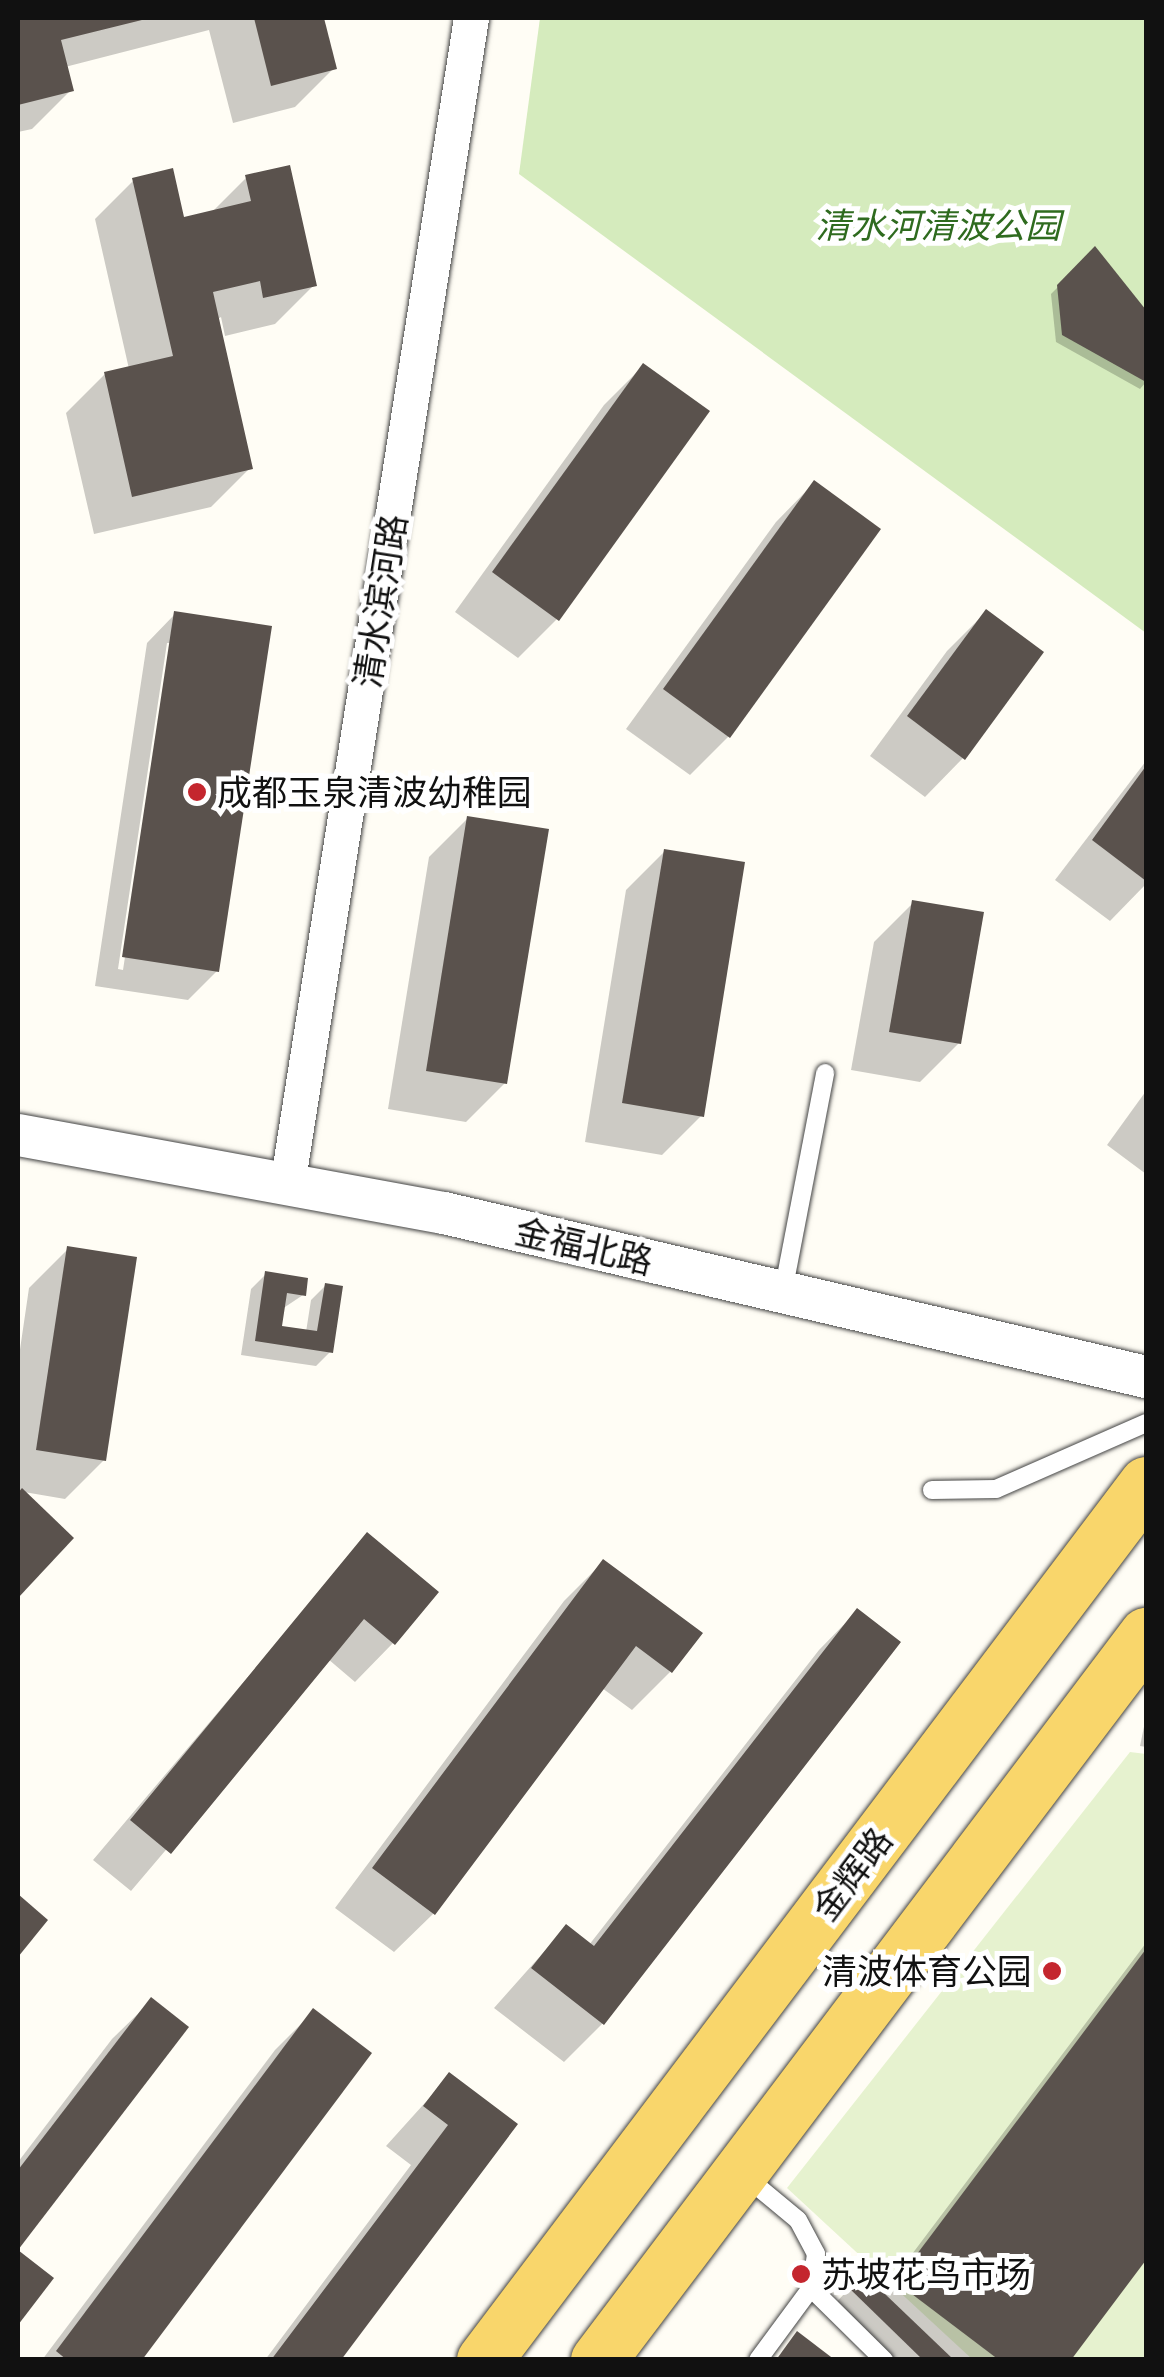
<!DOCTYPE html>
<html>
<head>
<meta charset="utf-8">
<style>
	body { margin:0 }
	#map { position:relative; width:1164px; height:2377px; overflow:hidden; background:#fffdf5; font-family:"PT Serif","Noto Sans SC",serif }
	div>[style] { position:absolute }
	.green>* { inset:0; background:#d5ebbd }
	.pitch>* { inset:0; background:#e6f2cf }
	.shadow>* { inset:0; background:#0003 }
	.building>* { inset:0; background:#5a524d }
	.roads { filter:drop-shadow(0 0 2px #444) drop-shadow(0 0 2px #444) }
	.service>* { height:18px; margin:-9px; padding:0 9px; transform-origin:9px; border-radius:9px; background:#fff }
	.minor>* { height:35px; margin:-17.5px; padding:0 17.5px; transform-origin:17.5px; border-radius:17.5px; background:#fff }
	.tertiary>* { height:42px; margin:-21px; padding:0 21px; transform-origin:21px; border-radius:21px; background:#fff }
	.primary>* { height:55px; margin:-27.5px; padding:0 27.5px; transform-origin:27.5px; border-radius:27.5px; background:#f9d66b }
	.dots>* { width:28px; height:28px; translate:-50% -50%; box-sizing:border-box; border:5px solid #fff; border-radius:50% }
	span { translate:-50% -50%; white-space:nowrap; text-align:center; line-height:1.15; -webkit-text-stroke:10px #fff; paint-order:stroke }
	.park-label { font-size:35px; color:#2f6b1f; font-style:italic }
	.street-label { font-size:35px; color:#111 }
	.poi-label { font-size:35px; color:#111 }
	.left { translate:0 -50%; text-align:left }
	.right { translate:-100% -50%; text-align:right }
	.frame { position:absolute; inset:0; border:20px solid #111; pointer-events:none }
</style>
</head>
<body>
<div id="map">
	<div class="green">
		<i style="clip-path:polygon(540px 18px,1146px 18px,1146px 633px,519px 174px)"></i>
	</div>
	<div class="pitch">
		<i style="clip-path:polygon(1130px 1752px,1146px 1754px,1146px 2359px,972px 2359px,787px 2188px)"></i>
	</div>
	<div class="shadow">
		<i style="clip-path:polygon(18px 18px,322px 18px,334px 68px,295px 107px,233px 123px,209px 30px,65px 67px,71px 90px,32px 129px,18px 132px)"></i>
		<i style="clip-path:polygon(246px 178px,314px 285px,275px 324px,225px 336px,221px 317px,216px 320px,250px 468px,211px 507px,94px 534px,66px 413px,105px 374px,129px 369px,95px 219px,134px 180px,182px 220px,211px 213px)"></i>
		<i style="clip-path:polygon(1095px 250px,1146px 314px,1146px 382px,1140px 389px,1056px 342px,1051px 294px)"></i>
		<i style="clip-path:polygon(643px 366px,557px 619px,518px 658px,455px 612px,604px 405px)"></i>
		<i style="clip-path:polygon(814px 483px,728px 737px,690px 775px,626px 729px,776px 522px)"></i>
		<i style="clip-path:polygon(986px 612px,963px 758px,925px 797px,870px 756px,947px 651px)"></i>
		<i style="clip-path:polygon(evenodd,175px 614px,217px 971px,188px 1000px,95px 986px,147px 643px,175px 614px,167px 643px,172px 643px,123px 970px,118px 969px,167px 643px)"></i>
		<i style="clip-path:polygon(1146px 761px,1146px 884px,1110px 921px,1055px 880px)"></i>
		<i style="clip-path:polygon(468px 818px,505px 1083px,466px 1122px,388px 1109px,429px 857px)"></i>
		<i style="clip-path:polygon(665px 851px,701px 1116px,662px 1155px,585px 1142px,626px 890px)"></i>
		<i style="clip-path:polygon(913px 903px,959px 1043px,920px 1082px,851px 1070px,874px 942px)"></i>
		<i style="clip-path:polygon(1146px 1091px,1146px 1174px,1107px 1145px)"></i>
		<i style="clip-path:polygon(68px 1249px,104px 1460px,65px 1499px,24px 1492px,71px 1538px,18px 1594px,18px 1363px,29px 1288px)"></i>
		<i style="clip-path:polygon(266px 1274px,303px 1295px,282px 1309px,280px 1328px,306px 1332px,311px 1300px,326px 1285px,331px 1351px,316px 1366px,241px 1355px,251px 1289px)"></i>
		<i style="clip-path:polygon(368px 1535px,393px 1643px,355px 1682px,328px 1659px,131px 1891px,93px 1860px)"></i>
		<i style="clip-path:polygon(603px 1562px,670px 1672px,632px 1710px,602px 1688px,433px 1914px,394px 1952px,335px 1908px,564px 1601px)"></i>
		<i style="clip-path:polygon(857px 1611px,897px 1643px,602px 2024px,564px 2062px,494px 2008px,566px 1927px,589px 1945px,819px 1650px)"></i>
		<i style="clip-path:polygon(1146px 1717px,1146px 1747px,1140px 1746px)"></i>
		<i style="clip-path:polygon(1146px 1943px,1146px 2256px,1068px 2360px,878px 2360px,828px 2311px,862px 2275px,882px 2294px)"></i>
		<i style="clip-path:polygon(151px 2001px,186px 2028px,18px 2246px,18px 2162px,112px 2039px)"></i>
		<i style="clip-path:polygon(314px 2011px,139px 2360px,42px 2360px,275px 2050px)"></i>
		<i style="clip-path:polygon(450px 2075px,515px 2125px,338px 2360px,265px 2360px,411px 2165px,386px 2146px)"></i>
	</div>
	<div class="building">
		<i style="clip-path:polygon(18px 18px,146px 18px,146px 19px,61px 40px,74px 91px,18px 105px)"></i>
		<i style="clip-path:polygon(254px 18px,324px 18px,337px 69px,271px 86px)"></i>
		<i style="clip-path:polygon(290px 165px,317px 286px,263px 298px,260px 281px,213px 292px,253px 469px,132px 497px,104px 372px,173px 356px,132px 178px,173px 168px,184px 217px,251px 201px,245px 175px)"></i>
		<i style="clip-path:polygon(1095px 246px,1146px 310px,1146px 382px,1062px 335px,1057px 285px)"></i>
		<i style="clip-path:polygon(643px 363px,710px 411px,559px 621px,492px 572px)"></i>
		<i style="clip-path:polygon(814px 480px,881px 529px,730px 738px,663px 689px)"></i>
		<i style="clip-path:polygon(986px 609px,1044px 652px,965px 760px,907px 716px)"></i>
		<i style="clip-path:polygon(174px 611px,272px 626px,219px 972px,122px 957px)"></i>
		<i style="clip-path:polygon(1146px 766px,1146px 881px,1092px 840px)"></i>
		<i style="clip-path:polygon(467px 816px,549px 829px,507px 1084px,426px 1071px)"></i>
		<i style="clip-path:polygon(664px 849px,745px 862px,704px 1117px,622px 1103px)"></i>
		<i style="clip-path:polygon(912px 900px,984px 912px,961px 1044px,889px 1032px)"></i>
		<i style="clip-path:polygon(67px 1246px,137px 1257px,106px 1461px,36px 1450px)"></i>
		<i style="clip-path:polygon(265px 1271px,308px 1278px,306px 1296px,287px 1293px,282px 1326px,317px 1331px,325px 1283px,343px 1286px,333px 1353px,255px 1341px)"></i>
		<i style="clip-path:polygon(22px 1488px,74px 1538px,18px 1598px,18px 1493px)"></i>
		<i style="clip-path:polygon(367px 1532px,439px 1592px,395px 1645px,364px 1619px,171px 1854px,130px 1820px)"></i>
		<i style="clip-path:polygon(603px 1559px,703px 1633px,672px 1673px,636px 1646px,435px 1915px,372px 1868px)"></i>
		<i style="clip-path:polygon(857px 1608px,901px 1642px,604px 2025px,531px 1968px,566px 1924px,594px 1946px)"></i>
		<i style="clip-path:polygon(18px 1894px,48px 1920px,18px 1957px)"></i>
		<i style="clip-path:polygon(1146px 1949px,1146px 2260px,1071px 2360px,999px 2360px,896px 2282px)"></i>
		<i style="clip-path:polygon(151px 1997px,189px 2027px,18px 2250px,18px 2170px)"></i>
		<i style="clip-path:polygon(313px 2008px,372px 2053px,142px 2360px,67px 2360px,56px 2351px)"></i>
		<i style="clip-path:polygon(449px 2072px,518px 2124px,341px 2360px,271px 2360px,448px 2125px,423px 2106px)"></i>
		<i style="clip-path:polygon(18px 2250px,54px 2278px,18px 2325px)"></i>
		<i style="clip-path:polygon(862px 2272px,954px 2360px,923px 2360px,848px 2287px)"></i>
		<i style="clip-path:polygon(797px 2331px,835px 2360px,776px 2360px)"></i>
	</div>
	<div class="roads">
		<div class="service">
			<i style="left:783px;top:1292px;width:223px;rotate:-79.1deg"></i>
			<i style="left:932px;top:1490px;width:64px;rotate:-0.9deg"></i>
			<i style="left:996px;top:1489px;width:164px;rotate:-23.7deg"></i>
			<i style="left:746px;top:2177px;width:67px;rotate:39.6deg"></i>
			<i style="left:798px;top:2220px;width:38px;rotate:62deg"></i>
			<i style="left:816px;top:2254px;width:34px;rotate:98deg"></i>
			<i style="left:811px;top:2288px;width:89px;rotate:126.4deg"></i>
			<i style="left:811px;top:2288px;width:103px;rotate:44.6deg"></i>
		</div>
		<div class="minor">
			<i style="left:287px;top:1185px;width:1181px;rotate:-81.04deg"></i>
		</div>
		<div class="tertiary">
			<i style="left:18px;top:1135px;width:433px;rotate:10.4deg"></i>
			<i style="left:444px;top:1213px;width:721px;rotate:13.15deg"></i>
		</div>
		<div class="primary">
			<i style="left:484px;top:2360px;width:1098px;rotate:-52.92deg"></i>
			<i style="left:598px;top:2360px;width:909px;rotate:-52.92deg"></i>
		</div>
	</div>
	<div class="dots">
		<i style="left:197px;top:792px;background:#c4262e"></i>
		<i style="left:1052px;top:1971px;background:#c4262e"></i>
		<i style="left:801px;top:2274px;background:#c4262e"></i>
	</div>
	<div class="park-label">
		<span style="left:938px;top:225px">清水河清波公园</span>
	</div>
	<div class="street-label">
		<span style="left:380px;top:601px;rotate:-81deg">清水滨河路</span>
		<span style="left:584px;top:1246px;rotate:13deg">金福北路</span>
		<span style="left:852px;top:1874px;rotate:-53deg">金辉路</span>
	</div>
	<div class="poi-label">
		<span class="left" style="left:217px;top:792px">成都玉泉清波幼稚园</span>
		<span class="right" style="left:1032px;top:1971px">清波体育公园</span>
		<span class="left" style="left:821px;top:2274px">苏坡花鸟市场</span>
	</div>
	<div class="frame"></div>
</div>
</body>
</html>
